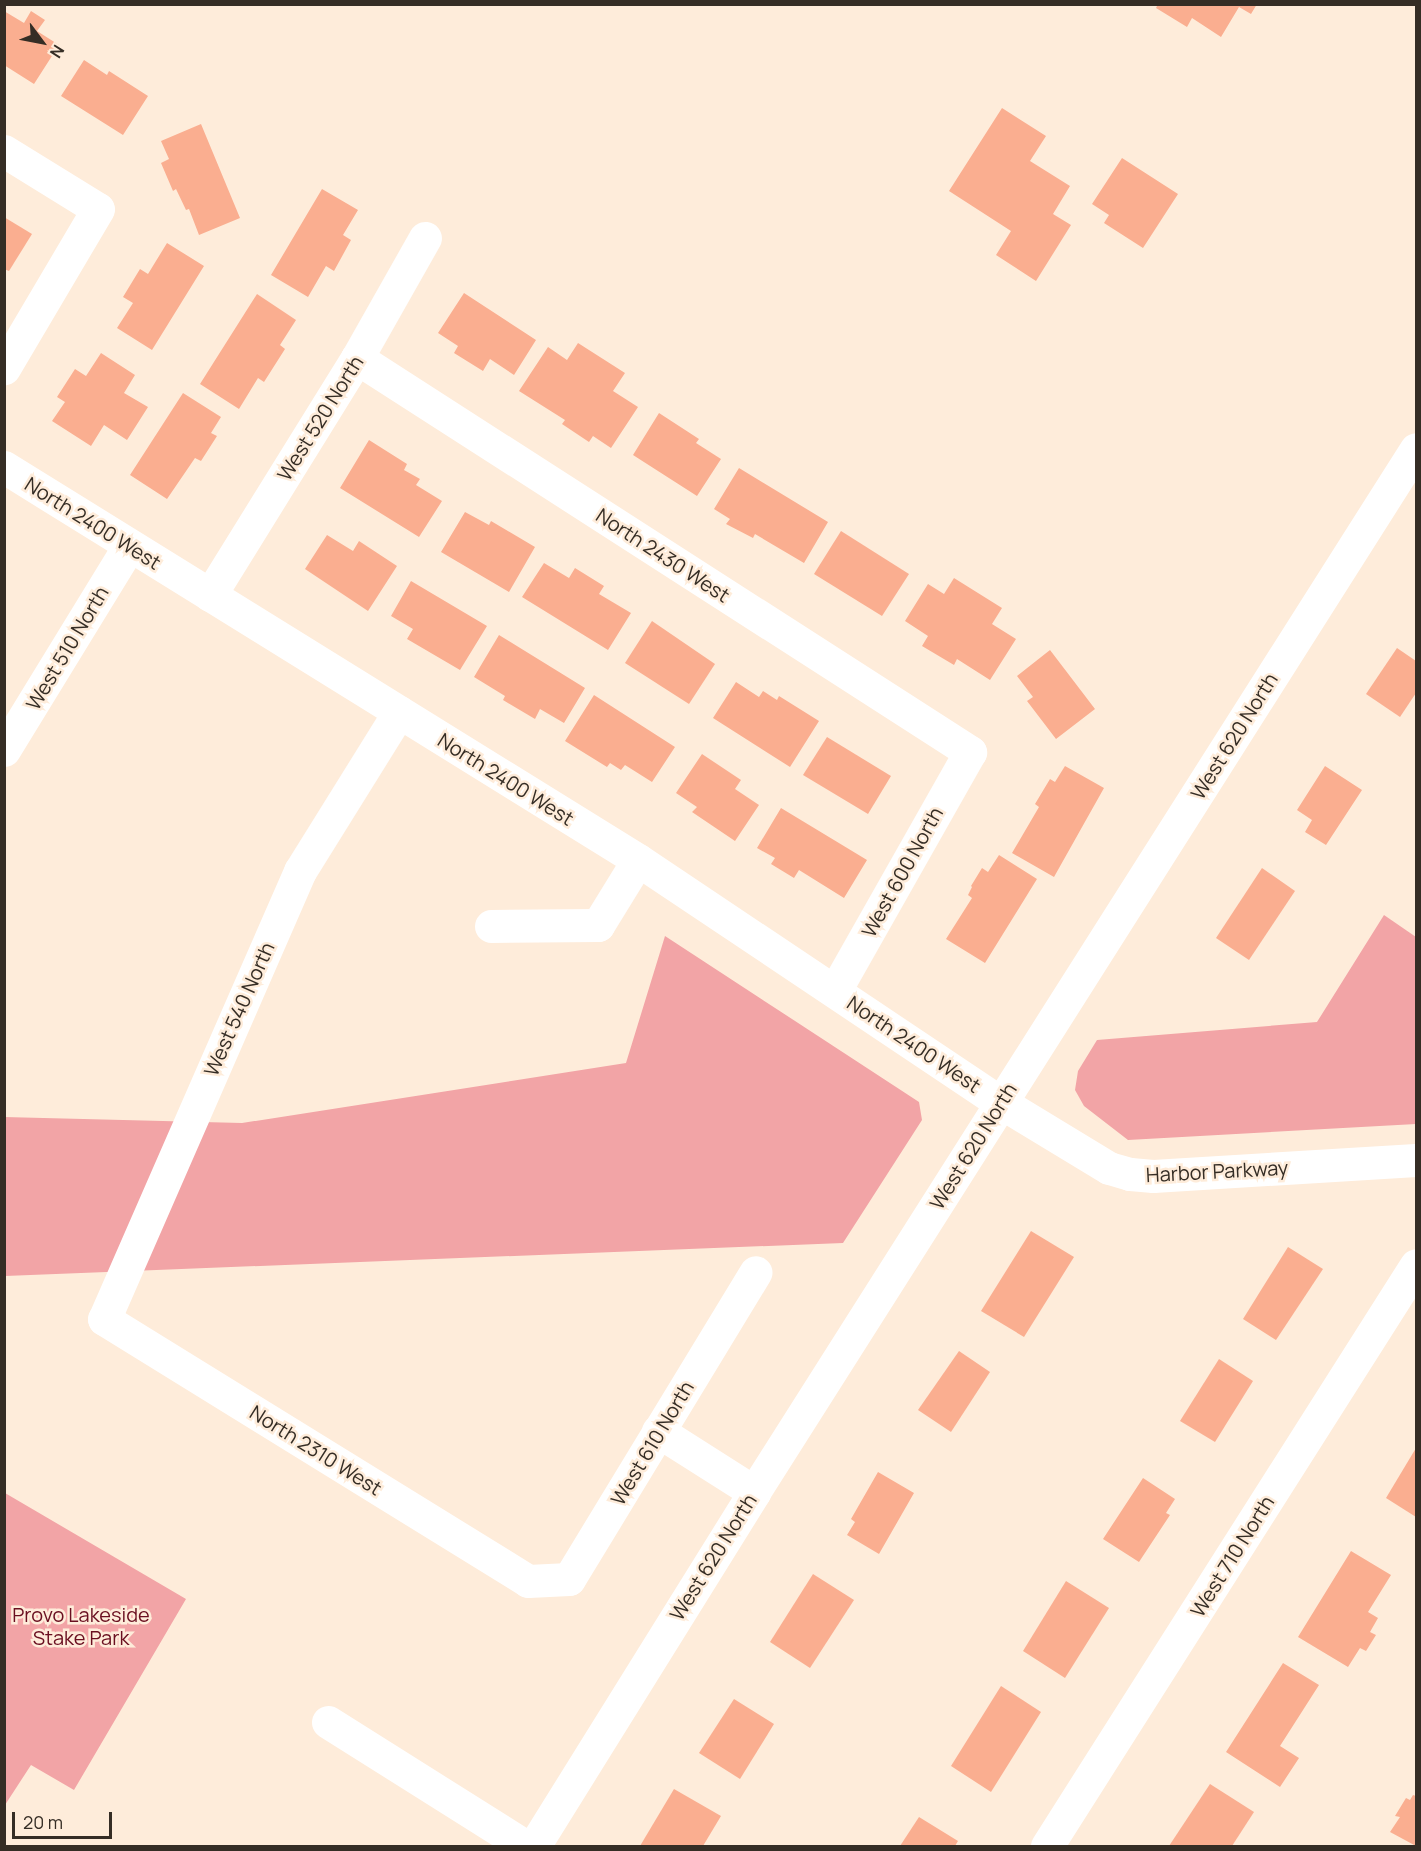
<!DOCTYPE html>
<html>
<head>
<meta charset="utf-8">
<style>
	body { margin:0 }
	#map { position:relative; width:1421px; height:1851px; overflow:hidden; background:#feecda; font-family:Manrope,sans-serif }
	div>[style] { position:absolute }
	.green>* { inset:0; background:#f2a4a6 }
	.building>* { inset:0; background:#faae90 }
	.minor>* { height:33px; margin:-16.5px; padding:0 16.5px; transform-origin:16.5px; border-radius:16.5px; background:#fff }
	span { translate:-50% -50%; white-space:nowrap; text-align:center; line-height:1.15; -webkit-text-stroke:5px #feecda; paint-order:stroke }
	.street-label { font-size:20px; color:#352d25 }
	.park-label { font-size:20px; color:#6a0f20 }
	.frame { position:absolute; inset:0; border:6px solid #352d25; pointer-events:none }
	.north { position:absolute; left:12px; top:12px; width:60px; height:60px; -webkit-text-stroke:4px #feecda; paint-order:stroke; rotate:122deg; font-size:16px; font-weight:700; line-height:24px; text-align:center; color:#352d25 }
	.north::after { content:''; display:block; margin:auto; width:21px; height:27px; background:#352d25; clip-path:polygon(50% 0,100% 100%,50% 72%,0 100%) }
	.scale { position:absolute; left:12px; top:1812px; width:100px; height:27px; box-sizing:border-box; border:3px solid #352d25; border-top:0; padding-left:8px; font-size:18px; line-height:21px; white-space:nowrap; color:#352d25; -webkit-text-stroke:4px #feecda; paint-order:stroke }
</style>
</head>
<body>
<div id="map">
	<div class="green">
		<i style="clip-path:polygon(1384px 915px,1416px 937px,1416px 1124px,1128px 1140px,1084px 1106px,1075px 1090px,1078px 1071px,1097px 1040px,1317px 1022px)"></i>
		<i style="clip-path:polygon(665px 936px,919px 1102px,922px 1120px,843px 1243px,5px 1276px,4px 1117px,242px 1123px,626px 1063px)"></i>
		<i style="clip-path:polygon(5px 1493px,186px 1599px,74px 1790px,31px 1765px,5px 1805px)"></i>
	</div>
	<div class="building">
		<i style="clip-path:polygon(1158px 4px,1257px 4px,1251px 14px,1239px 7px,1221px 37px,1192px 18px,1187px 27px,1156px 8px)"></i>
		<i style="clip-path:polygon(4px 11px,24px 23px,31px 11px,45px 20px,37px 31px,59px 45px,34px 84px,4px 65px)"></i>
		<i style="clip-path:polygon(84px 60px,107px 75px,109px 71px,148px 96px,123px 135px,61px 96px)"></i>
		<i style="clip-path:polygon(1002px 108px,1046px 136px,1030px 161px,1070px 186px,1053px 214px,1071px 225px,1036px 281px,996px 255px,1011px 231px,949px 191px)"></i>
		<i style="clip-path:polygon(201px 124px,240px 218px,199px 235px,189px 209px,186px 210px,176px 189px,173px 191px,161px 163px,169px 159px,161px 141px)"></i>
		<i style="clip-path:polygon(1122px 158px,1178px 194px,1143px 248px,1104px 223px,1109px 215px,1092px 204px)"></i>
		<i style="clip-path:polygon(322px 189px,358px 210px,343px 235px,351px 240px,334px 271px,326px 266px,308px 297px,271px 275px)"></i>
		<i style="clip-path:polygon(4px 217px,32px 234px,9px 271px,4px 269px)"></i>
		<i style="clip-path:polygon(167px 243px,204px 266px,152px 350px,117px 328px,133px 303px,123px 297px,140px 269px,148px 274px)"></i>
		<i style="clip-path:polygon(464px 293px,536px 340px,514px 375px,490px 359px,483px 371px,454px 353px,458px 346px,438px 333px)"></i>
		<i style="clip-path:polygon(257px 294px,296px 320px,280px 345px,285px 349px,264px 382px,258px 378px,239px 409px,200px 384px)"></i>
		<i style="clip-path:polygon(578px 343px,625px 373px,613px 391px,638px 407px,611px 448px,593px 436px,589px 442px,562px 424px,565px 420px,519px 391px,548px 347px,567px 360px)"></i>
		<i style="clip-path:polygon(101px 353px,135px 375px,124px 393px,148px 407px,127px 440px,104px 425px,91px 446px,52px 421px,65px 402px,57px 397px,75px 369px,86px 376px)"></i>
		<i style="clip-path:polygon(183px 393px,221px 417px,211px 433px,217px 436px,201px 461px,195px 458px,167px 499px,130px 475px)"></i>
		<i style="clip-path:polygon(659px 413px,699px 439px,696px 443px,721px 459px,697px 496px,633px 455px)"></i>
		<i style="clip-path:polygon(369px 440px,407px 464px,404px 470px,420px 479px,416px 485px,442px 501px,419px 537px,340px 488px)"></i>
		<i style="clip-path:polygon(739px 468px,828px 522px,804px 563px,755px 534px,753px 538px,726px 524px,730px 519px,714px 509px)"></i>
		<i style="clip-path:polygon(465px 512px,489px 525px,491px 521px,535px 547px,509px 592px,441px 552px)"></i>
		<i style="clip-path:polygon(841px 531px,909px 574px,882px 616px,814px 574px)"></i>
		<i style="clip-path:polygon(327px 535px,353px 551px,359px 541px,397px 566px,368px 611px,305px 569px)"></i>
		<i style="clip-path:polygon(544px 563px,569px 578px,575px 568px,604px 586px,599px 594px,631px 613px,608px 650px,522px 597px)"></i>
		<i style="clip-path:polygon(954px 578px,1002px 608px,992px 624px,1016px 639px,990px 680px,957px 659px,954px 665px,922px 646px,928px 636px,905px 621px,928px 584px,944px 594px)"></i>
		<i style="clip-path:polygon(411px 581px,487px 626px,460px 670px,407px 639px,413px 629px,391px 616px)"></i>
		<i style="clip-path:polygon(652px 621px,715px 664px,689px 704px,625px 663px)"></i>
		<i style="clip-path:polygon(499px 635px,585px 688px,564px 723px,540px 709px,535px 719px,503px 700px,505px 696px,474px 677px)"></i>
		<i style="clip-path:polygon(1397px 648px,1416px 661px,1416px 693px,1400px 717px,1366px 694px)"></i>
		<i style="clip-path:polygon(1050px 650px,1095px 709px,1056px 739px,1027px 701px,1033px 697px,1017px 676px)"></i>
		<i style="clip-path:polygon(736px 682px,759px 697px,763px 691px,777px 700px,779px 696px,819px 721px,790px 767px,713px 718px)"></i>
		<i style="clip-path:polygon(594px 695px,675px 747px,652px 782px,625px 765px,621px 770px,610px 763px,607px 767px,565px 741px)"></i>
		<i style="clip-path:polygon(827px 737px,891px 776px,868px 814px,803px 775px)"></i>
		<i style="clip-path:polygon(702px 754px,741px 780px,735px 789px,759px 805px,735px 841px,692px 812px,697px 807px,676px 793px)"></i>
		<i style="clip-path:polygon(1065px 766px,1104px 788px,1054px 877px,1012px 853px,1039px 807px,1035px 804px,1050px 779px,1055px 782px)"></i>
		<i style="clip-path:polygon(1325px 766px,1362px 790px,1326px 845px,1305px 832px,1312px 820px,1297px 810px)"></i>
		<i style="clip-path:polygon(781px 808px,867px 860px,844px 898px,799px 870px,794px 878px,771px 864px,775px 858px,757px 848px)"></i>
		<i style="clip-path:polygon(999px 855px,1037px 879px,985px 963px,946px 939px,972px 898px,968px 895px,972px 887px,971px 886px,982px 868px,988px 872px)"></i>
		<i style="clip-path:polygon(1262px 868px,1295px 891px,1249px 960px,1216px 938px)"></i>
		<i style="clip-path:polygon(1031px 1231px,1074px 1257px,1024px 1337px,981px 1311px)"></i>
		<i style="clip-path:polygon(1288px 1247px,1323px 1269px,1276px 1340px,1243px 1319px)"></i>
		<i style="clip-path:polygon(959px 1351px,990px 1372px,951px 1432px,918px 1410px)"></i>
		<i style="clip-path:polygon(1219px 1359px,1253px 1381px,1215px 1442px,1180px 1421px)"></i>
		<i style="clip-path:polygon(1416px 1448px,1416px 1517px,1386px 1498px)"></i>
		<i style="clip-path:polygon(878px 1472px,914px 1493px,879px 1554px,847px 1535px,855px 1522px,851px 1519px)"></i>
		<i style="clip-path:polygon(1143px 1478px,1175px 1499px,1166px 1513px,1170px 1515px,1139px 1562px,1103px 1539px)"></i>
		<i style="clip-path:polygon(1351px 1551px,1391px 1575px,1368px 1612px,1378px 1618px,1370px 1632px,1376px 1635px,1366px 1651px,1360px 1648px,1348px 1667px,1298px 1637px)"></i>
		<i style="clip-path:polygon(813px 1574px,854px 1600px,810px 1668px,770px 1642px)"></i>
		<i style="clip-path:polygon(1066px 1581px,1109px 1608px,1065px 1678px,1023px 1651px)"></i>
		<i style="clip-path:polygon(1283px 1663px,1319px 1685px,1280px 1746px,1299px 1758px,1280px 1787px,1226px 1752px)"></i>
		<i style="clip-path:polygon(1001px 1686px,1041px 1712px,991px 1792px,951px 1766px)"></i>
		<i style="clip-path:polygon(734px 1699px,774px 1724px,740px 1779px,699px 1753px)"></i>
		<i style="clip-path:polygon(1210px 1784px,1254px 1812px,1232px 1846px,1169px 1846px)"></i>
		<i style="clip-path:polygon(674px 1789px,721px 1816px,703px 1846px,640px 1846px)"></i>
		<i style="clip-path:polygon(1413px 1795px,1416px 1796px,1416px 1846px,1390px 1832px,1400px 1817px,1395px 1816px,1406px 1798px,1410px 1800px)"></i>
		<i style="clip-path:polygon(919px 1817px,958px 1841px,955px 1846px,900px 1846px)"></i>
	</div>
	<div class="minor">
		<i style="left:4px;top:151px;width:110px;rotate:31.7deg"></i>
		<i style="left:98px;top:209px;width:185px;rotate:120.6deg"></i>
		<i style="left:357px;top:358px;width:729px;rotate:32.73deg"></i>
		<i style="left:970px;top:752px;width:274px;rotate:119.5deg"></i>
		<i style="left:4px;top:467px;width:746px;rotate:31.79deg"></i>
		<i style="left:638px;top:860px;width:435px;rotate:33.8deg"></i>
		<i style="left:1000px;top:1102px;width:127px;rotate:31.2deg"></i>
		<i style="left:1109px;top:1168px;width:22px;rotate:16deg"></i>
		<i style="left:1130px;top:1174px;width:23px;rotate:5deg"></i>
		<i style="left:1153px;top:1176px;width:263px;rotate:-3.5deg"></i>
		<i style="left:210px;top:595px;width:279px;rotate:-58.2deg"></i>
		<i style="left:357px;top:358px;width:138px;rotate:-60.5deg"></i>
		<i style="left:399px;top:712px;width:187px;rotate:121.9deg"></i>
		<i style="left:300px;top:871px;width:489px;rotate:113.6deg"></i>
		<i style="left:104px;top:1319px;width:498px;rotate:31.7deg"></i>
		<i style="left:528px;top:1581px;width:41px;rotate:-2.8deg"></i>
		<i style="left:569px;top:1579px;width:359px;rotate:-58.7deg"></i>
		<i style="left:4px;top:750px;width:239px;rotate:-58.5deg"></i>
		<i style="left:491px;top:926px;width:107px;rotate:-0.5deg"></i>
		<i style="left:598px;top:925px;width:76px;rotate:-58.4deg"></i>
		<i style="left:658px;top:1431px;width:114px;rotate:32.4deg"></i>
		<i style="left:328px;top:1722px;width:233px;rotate:32.2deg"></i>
		<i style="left:534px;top:1846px;width:417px;rotate:-58.1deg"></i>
		<i style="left:754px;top:1492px;width:1235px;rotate:-57.6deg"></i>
		<i style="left:1047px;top:1846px;width:688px;rotate:-57.58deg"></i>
	</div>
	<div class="street-label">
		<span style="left:320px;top:418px;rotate:-58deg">West 520 North</span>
		<span style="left:93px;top:523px;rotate:32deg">North 2400 West</span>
		<span style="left:663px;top:555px;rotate:33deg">North 2430 West</span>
		<span style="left:67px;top:648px;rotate:-59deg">West 510 North</span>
		<span style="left:1234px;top:736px;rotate:-58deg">West 620 North</span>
		<span style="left:506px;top:779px;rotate:32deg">North 2400 West</span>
		<span style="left:902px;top:872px;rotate:-61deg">West 600 North</span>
		<span style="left:239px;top:1009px;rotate:-66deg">West 540 North</span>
		<span style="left:914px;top:1044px;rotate:34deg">North 2400 West</span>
		<span style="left:973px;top:1146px;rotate:-58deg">West 620 North</span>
		<span style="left:1217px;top:1171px;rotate:-3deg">Harbor Parkway</span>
		<span style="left:652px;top:1443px;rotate:-59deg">West 610 North</span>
		<span style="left:316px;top:1450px;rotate:32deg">North 2310 West</span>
		<span style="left:1232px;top:1556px;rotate:-58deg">West 710 North</span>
		<span style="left:713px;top:1557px;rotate:-58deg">West 620 North</span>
	</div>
	<div class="park-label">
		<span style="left:81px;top:1626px">Provo Lakeside<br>Stake Park</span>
	</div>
	<div class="frame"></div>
	<div class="north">N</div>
	<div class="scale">20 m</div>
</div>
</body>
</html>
